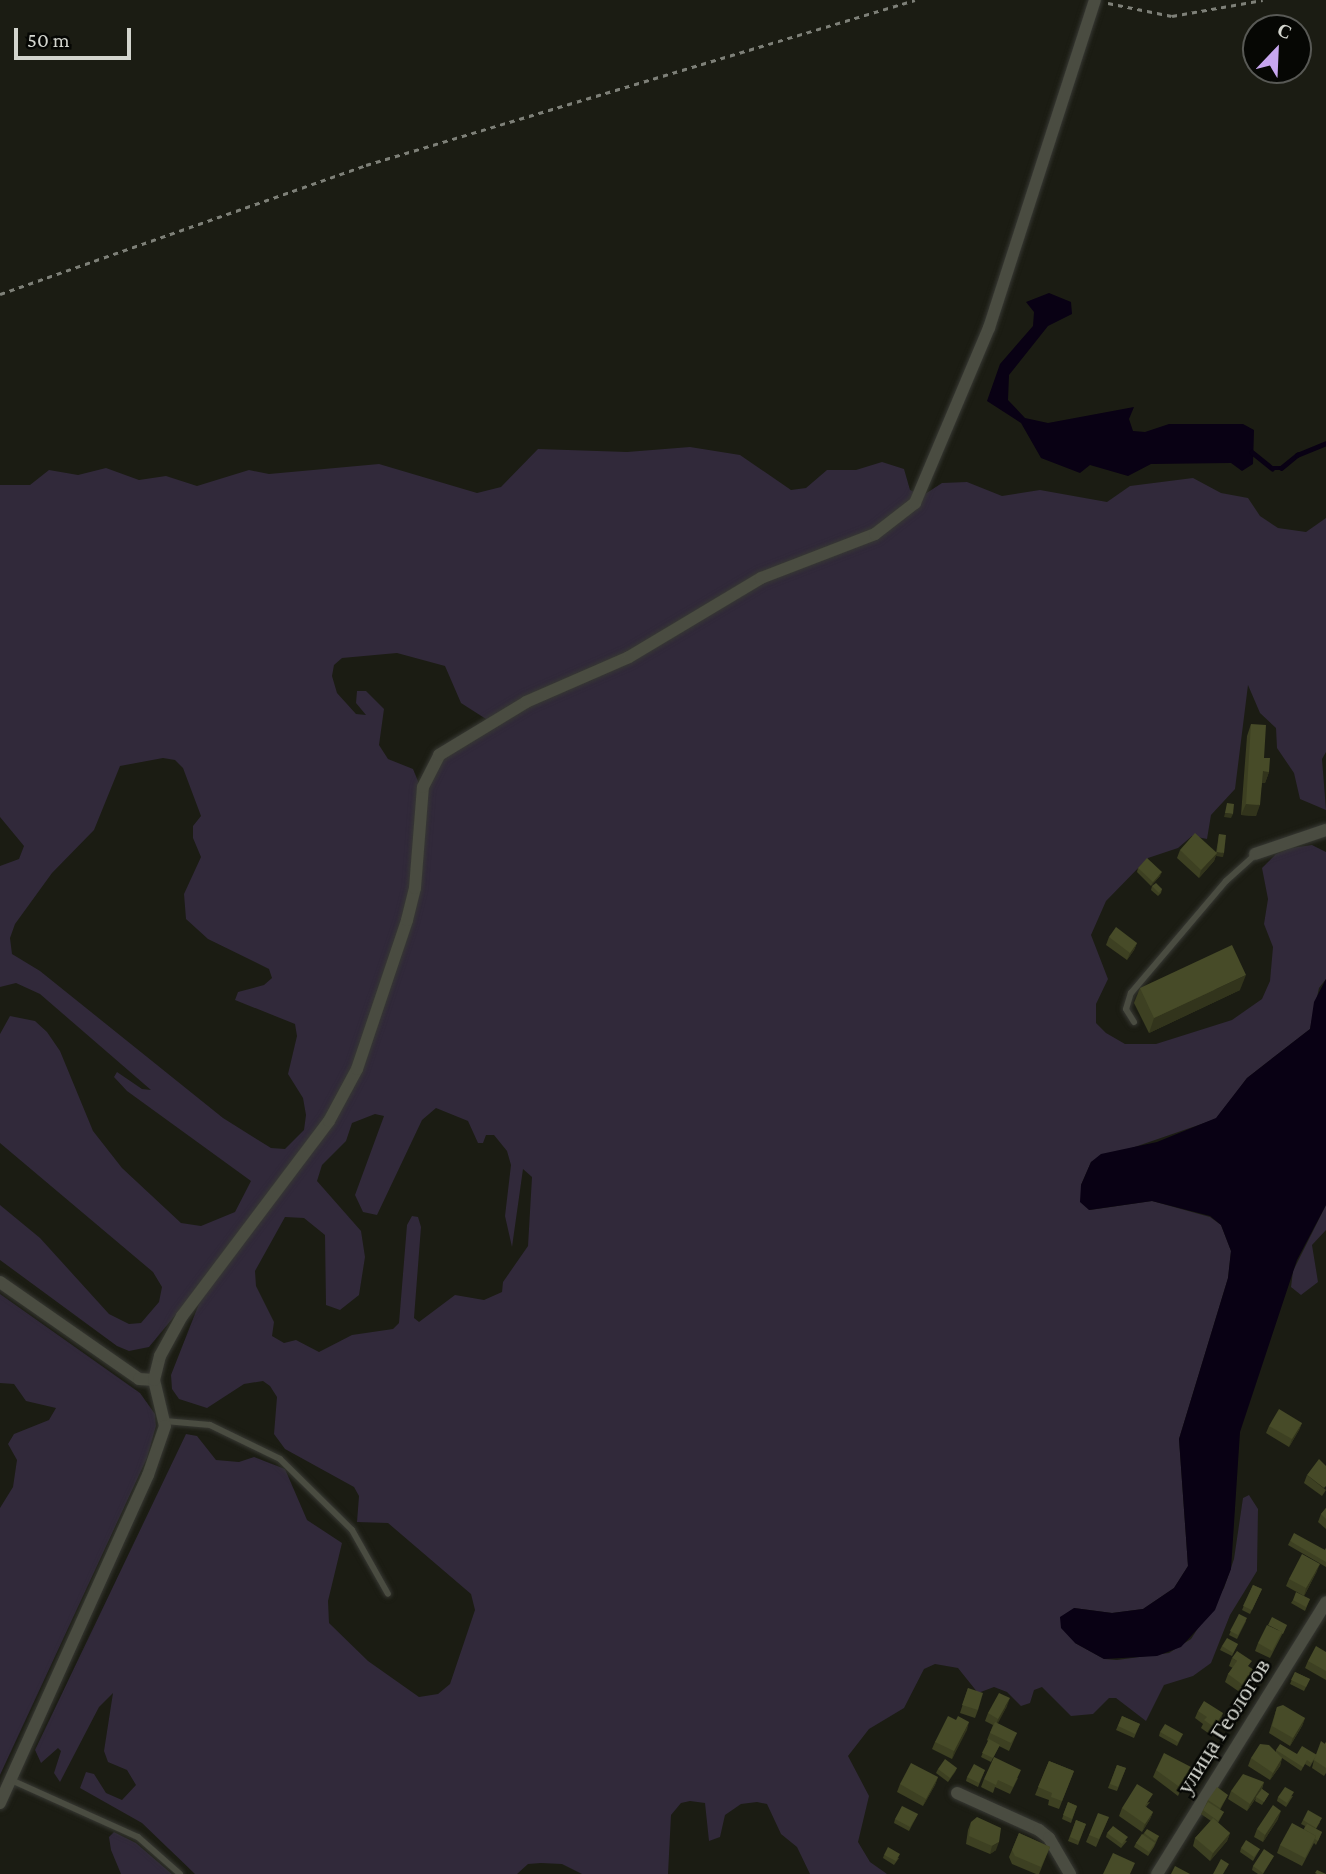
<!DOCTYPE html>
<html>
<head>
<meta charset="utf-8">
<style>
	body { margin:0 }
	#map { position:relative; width:1326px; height:1874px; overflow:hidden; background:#1b1c13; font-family:"Crimson Pro",serif }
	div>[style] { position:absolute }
	.green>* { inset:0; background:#31293a }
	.water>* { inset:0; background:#090114 }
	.stream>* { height:4.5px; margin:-2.25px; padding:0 2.25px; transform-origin:2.25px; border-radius:2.25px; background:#090114 }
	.path>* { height:2.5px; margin-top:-1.25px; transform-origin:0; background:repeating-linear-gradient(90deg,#7e8078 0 5px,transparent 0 10px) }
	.roads { filter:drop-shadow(0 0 2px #373833) drop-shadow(0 0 2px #373833) }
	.service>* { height:6px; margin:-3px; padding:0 3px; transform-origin:3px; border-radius:3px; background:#4a4c41 }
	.minor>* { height:12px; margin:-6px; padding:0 6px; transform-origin:6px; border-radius:6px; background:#4a4c41 }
	.wall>* { inset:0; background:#3d4022 }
	.shaded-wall>* { inset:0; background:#32341c }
	.building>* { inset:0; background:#474b28 }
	span { translate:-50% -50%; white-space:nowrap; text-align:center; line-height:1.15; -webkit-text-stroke:5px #060704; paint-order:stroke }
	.street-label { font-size:24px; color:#d3d5ce }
	.north { position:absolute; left:1242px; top:14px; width:70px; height:70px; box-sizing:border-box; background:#060704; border:2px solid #585955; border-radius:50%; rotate:23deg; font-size:19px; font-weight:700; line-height:28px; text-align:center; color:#d3d5ce }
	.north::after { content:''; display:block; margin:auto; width:24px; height:32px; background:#c7a6ef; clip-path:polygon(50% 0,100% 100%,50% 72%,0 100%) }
	.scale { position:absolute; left:14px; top:28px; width:117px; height:32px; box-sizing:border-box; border:4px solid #d3d5ce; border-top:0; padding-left:9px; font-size:21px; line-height:24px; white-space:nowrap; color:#d3d5ce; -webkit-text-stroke:5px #060704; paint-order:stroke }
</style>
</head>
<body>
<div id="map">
	<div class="green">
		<i style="clip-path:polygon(evenodd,690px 447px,740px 455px,791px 490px,806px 488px,827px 470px,856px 470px,882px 462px,904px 469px,910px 490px,922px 496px,942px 483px,967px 482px,1002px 496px,1040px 490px,1107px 502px,1130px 486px,1193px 478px,1221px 493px,1248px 498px,1260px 516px,1278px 528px,1306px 532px,1326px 518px,1326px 752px,1322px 759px,1326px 810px,1300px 799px,1294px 773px,1277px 748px,1276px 728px,1260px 713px,1248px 685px,1235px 789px,1211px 815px,1207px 839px,1192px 836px,1178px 848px,1148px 858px,1106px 901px,1091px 935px,1108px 979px,1096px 1004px,1096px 1023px,1106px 1033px,1125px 1044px,1156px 1044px,1232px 1020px,1262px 999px,1270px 981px,1273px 947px,1264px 924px,1268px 899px,1262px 868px,1276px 854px,1291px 848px,1312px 845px,1326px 852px,1326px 979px,1319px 988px,1310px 1029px,1247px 1078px,1216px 1119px,1091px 1162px,1081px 1185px,1090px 1210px,1152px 1201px,1210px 1217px,1221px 1225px,1231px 1251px,1228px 1278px,1179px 1439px,1188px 1566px,1174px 1588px,1143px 1609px,1112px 1613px,1074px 1608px,1075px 1643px,1104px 1659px,1117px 1660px,1169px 1653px,1191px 1639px,1224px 1588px,1234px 1559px,1243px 1498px,1249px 1495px,1258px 1509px,1257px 1571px,1230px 1615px,1211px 1663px,1193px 1676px,1164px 1685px,1146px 1721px,1116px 1698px,1109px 1698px,1093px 1714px,1071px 1716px,1042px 1687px,1034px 1690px,1030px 1703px,1021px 1706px,1007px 1692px,994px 1687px,978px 1693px,958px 1668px,935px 1664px,924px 1669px,904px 1708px,869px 1729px,848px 1756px,869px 1796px,858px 1842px,870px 1862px,887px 1874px,810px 1874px,797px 1847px,781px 1834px,767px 1804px,757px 1802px,741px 1804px,725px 1815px,720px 1837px,709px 1841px,705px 1803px,690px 1801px,681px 1803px,671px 1815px,668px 1874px,582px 1874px,562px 1864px,541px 1863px,528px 1864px,517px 1874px,195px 1874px,142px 1823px,80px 1788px,86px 1772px,94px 1774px,106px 1793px,122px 1800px,136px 1785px,127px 1770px,108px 1762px,104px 1751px,113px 1693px,99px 1707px,60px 1782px,54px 1773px,61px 1751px,58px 1748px,41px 1763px,35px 1750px,186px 1434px,197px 1436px,216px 1460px,239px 1462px,254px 1457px,285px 1469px,307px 1520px,342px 1543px,328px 1601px,329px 1623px,368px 1661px,419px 1697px,438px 1694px,450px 1684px,475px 1610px,471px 1594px,388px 1523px,357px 1522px,359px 1496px,354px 1487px,285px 1449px,274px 1434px,277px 1397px,270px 1386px,263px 1381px,244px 1384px,207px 1408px,179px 1399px,172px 1389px,171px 1375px,202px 1296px,187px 1301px,149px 1347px,129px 1351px,117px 1346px,0 1260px,0 1205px,40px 1238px,109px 1314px,129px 1324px,141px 1323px,159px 1302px,162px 1287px,153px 1272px,0 1143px,0 1034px,10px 1016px,35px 1021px,47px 1032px,60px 1051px,93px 1131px,122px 1168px,181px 1223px,201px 1226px,235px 1212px,251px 1181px,127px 1091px,114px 1077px,117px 1072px,142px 1089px,151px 1090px,40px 994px,16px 983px,0 987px,0 866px,19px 859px,24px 846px,0 817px,0 485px,30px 485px,49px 470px,78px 475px,106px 468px,139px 480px,166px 476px,197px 486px,249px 470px,269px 474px,379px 464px,477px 493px,501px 487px,538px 449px,627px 452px,690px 447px,397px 653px,445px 666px,461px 703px,486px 719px,487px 724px,443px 757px,420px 786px,413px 769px,388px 759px,379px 745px,384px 709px,366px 691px,357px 691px,356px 703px,366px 715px,356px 714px,337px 693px,332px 676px,334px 665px,342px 658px,397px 653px,690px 447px,163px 758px,175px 760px,183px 768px,201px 816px,193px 826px,193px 838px,201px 857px,184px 894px,186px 919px,208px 939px,269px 969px,272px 978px,264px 985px,238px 992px,235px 1000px,295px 1024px,297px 1036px,288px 1074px,303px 1098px,306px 1115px,304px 1130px,285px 1149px,271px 1148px,223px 1118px,40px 971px,12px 954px,10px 938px,15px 924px,52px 873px,94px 830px,120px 766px,163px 758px,690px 447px,436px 1108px,468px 1121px,478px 1143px,483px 1143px,486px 1135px,494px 1135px,507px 1151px,511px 1165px,505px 1216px,512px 1247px,523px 1169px,532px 1177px,528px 1246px,503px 1282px,502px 1292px,484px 1300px,455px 1295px,419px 1322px,414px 1318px,421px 1227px,418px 1217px,412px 1216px,407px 1225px,399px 1323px,393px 1329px,352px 1335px,319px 1352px,296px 1340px,284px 1343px,272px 1336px,274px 1322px,256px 1286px,255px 1271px,285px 1217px,304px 1218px,325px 1235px,326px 1305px,340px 1310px,359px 1295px,365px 1257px,361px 1231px,317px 1181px,322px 1165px,346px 1141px,352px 1123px,375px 1114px,384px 1116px,355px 1195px,363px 1212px,377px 1215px,422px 1120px,436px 1108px)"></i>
		<i style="clip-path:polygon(1326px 1205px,1326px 1230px,1312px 1245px,1318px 1282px,1301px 1295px,1291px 1287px,1293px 1271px)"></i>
		<i style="clip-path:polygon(0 1294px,140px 1393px,155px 1414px,156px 1426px,147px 1458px,0 1775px,0 1508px,13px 1487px,17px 1460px,8px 1444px,14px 1434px,49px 1420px,56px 1408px,26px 1401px,14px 1384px,0 1383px)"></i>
		<i style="clip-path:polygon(114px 1832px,136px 1843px,172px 1874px,121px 1874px,111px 1850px,109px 1837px)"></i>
	</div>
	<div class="water">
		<i style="clip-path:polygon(1049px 293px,1071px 302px,1072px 314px,1048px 326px,1009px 375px,1008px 400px,1025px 418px,1048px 423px,1134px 407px,1129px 419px,1133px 431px,1145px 432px,1169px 424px,1243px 424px,1254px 430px,1253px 464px,1242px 471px,1231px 463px,1151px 464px,1128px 476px,1090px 465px,1080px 473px,1041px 458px,1021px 423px,987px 401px,1000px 364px,1033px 326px,1034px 312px,1026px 302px)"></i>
		<i style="clip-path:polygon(1326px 979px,1326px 1205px,1297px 1260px,1240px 1432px,1231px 1569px,1215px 1610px,1181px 1647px,1157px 1656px,1104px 1659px,1075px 1643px,1061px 1628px,1060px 1617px,1074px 1608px,1112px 1613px,1143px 1609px,1174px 1588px,1188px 1566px,1179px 1439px,1228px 1278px,1231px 1251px,1221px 1225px,1210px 1216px,1152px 1201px,1089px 1210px,1080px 1202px,1081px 1185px,1091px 1162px,1101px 1154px,1157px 1142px,1216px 1118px,1247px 1078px,1310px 1029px,1314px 1002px)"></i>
	</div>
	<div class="stream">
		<i style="left:1252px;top:452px;width:26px;rotate:39deg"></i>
		<i style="left:1272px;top:468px;width:9px"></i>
		<i style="left:1281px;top:468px;width:21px;rotate:-39deg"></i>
		<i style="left:1297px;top:455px;width:31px;rotate:-22deg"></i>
	</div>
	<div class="path">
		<i style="left:1108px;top:3px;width:65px;rotate:11.5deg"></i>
		<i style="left:1172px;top:16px;width:92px;rotate:-10deg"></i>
		<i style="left:0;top:294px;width:388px;rotate:-19.4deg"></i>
		<i style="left:366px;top:165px;width:573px;rotate:-16.73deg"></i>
	</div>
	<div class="roads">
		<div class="service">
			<i style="left:1134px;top:1022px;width:15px;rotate:-122deg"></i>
			<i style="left:1126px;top:1009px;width:17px;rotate:-73deg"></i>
			<i style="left:1131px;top:993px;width:147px;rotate:-49.7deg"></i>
			<i style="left:1226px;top:881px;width:39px;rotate:-42deg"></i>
			<i style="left:165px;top:1421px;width:45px;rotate:5.1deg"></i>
			<i style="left:210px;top:1425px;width:78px;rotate:25.9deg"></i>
			<i style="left:280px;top:1459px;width:101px;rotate:44.6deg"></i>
			<i style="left:352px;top:1530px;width:73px;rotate:60.6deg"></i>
			<i style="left:11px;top:1780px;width:139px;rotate:24.2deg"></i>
			<i style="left:138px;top:1837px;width:56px;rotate:41.4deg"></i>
		</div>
		<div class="minor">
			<i style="left:1255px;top:854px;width:75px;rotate:-18.7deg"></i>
			<i style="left:0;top:1282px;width:169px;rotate:34.9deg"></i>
			<i style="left:139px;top:1379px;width:15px;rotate:4deg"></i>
			<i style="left:154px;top:1380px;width:47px;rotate:76.6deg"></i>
			<i style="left:165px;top:1426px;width:52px;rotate:109.1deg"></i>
			<i style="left:148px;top:1475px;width:360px;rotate:114.3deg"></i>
			<i style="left:154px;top:1380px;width:25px;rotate:-76deg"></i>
			<i style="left:160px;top:1356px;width:46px;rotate:-61.2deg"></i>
			<i style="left:182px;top:1316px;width:244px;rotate:-53deg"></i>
			<i style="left:329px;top:1121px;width:59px;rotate:-61.7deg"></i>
			<i style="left:357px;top:1069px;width:157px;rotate:-71.4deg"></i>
			<i style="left:407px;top:920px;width:33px;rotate:-76deg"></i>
			<i style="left:415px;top:888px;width:101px;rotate:-85.5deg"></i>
			<i style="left:423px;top:787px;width:36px;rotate:-63deg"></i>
			<i style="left:439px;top:755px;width:102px;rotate:-31.3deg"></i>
			<i style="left:526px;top:702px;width:112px;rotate:-23.6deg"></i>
			<i style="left:629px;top:657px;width:154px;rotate:-30.9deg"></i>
			<i style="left:761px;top:578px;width:122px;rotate:-21.1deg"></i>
			<i style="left:875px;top:534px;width:51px;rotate:-37.8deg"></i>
			<i style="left:915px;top:503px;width:190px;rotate:-67.1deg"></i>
			<i style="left:989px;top:328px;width:345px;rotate:-72.1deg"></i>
			<i style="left:957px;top:1793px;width:90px;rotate:24.3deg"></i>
			<i style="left:1039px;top:1830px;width:13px;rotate:39deg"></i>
			<i style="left:1049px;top:1838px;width:42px;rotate:59.7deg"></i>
			<i style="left:1157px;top:1874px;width:320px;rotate:-58.1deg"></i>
		</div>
	</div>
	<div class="wall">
		<i style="clip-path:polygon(1251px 724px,1269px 772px,1265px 783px,1262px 783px,1256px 816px,1241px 815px,1247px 736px)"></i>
		<i style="clip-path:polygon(1219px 834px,1223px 857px,1216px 855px,1214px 861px,1199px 878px,1177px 858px,1180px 850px,1216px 853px)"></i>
		<i style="clip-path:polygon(1138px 868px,1160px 876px,1151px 886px,1137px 872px)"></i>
		<i style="clip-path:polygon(1152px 886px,1162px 889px,1161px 893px,1158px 896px,1151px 890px)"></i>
		<i style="clip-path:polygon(1109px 937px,1137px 943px,1134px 950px,1127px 960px,1106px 945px)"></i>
		<i style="clip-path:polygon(1140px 988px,1240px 990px,1149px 1033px,1134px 1003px)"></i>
		<i style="clip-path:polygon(1302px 1423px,1299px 1430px,1289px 1447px,1266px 1433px,1269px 1426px)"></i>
		<i style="clip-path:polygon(1307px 1475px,1326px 1490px,1322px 1496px,1304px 1483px)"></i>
		<i style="clip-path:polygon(1326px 1508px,1326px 1529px,1318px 1522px,1321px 1514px)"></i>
		<i style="clip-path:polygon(1290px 1541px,1325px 1550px,1326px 1548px,1326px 1567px,1288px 1545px)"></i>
		<i style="clip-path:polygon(1317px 1571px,1304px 1596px,1286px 1586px,1289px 1579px)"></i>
		<i style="clip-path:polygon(1253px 1585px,1262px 1589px,1250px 1614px,1242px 1610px)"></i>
		<i style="clip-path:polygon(1310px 1599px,1305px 1611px,1291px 1603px,1293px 1600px)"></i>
		<i style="clip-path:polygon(1239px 1614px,1246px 1621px,1237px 1639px,1229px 1635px)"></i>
		<i style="clip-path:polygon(1287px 1625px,1270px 1658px,1255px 1651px,1258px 1643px)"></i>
		<i style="clip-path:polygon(1238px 1644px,1232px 1656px,1220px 1650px,1222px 1646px)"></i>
		<i style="clip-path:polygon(1326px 1652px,1326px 1680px,1305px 1668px,1308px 1661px)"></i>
		<i style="clip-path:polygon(1232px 1658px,1257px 1672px,1254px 1680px,1244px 1695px,1225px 1682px,1228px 1674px,1233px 1668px,1229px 1666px)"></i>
		<i style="clip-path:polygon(1295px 1672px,1310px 1679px,1304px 1691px,1290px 1684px)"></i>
		<i style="clip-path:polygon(968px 1688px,978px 1710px,975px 1718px,960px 1713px)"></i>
		<i style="clip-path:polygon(1007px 1706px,997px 1723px,1017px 1733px,1009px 1751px,999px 1746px,991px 1762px,981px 1757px,988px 1741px,987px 1740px,993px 1725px,985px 1721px,988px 1713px)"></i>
		<i style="clip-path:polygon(1277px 1707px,1305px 1718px,1302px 1726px,1290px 1746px,1269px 1733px)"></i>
		<i style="clip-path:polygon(1198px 1711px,1223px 1713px,1220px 1721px,1211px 1735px,1201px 1728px,1203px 1724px,1195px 1718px)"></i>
		<i style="clip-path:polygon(1122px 1716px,1140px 1724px,1134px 1738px,1116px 1730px)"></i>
		<i style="clip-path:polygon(956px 1720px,969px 1722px,952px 1759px,932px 1749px,935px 1742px)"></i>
		<i style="clip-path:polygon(1160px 1732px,1183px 1734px,1177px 1746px,1159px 1736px)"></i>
		<i style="clip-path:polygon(1326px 1742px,1326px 1773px,1324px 1776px,1312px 1768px,1314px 1760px,1310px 1767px,1305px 1764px,1301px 1771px,1282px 1758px,1280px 1766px,1270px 1780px,1248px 1766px,1251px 1758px,1276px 1752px,1276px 1750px,1297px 1754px,1316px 1755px)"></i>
		<i style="clip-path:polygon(1049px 1761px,1074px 1771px,1059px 1809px,1048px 1805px,1049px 1800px,1035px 1795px)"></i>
		<i style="clip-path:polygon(1117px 1765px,1126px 1768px,1117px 1791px,1108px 1788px)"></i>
		<i style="clip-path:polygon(1191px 1767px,1178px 1796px,1153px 1777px,1156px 1770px)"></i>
		<i style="clip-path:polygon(957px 1768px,955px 1772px,948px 1782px,936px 1773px,938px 1769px)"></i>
		<i style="clip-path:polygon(985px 1770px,978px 1787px,966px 1781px,967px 1777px)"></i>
		<i style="clip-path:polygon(938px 1777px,935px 1785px,923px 1806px,897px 1792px,900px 1784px)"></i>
		<i style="clip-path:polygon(1018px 1778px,1010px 1794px,995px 1787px,993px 1793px,981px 1787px,984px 1779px)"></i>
		<i style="clip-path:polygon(1264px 1782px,1262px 1789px,1269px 1794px,1262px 1805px,1255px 1801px,1256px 1798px,1247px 1811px,1228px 1799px,1231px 1791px)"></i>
		<i style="clip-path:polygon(1228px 1795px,1220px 1810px,1224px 1812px,1218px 1823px,1230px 1833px,1227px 1841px,1210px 1861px,1193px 1846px,1195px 1838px,1211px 1821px,1201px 1814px,1208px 1800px)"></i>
		<i style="clip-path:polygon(1293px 1796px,1286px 1807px,1277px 1801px,1278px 1797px)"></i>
		<i style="clip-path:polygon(1068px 1802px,1077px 1806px,1071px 1823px,1062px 1819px)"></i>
		<i style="clip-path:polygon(1150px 1802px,1146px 1807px,1153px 1812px,1150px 1819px,1142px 1832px,1119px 1816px,1122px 1808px)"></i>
		<i style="clip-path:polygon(918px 1814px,909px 1831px,894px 1823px,895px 1819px)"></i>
		<i style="clip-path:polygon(1109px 1817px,1096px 1847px,1086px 1842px,1089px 1835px)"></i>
		<i style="clip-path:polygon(1278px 1819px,1263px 1842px,1254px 1837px,1257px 1829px)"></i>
		<i style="clip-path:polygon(1076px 1820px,1086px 1824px,1078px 1845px,1068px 1841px)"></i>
		<i style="clip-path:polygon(1303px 1820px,1320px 1822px,1316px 1829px,1322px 1832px,1316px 1845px,1314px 1843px,1302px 1866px,1277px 1853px,1280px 1845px,1304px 1829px,1305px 1826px,1301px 1824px)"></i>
		<i style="clip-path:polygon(971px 1822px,996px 1850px,990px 1854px,966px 1844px,968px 1830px)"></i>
		<i style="clip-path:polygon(1019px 1833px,1050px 1847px,1039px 1874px,1036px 1874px,1012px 1864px,1009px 1857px)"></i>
		<i style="clip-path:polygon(1107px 1833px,1127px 1841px,1121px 1848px,1106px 1837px)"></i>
		<i style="clip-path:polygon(1144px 1833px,1159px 1836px,1154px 1847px,1148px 1856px,1134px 1847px,1136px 1843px)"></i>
		<i style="clip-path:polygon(1241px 1848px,1260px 1849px,1253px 1861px,1240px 1852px)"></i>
		<i style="clip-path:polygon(884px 1855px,899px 1858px,894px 1865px,883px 1858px)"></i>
		<i style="clip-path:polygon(1274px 1856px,1263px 1874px,1258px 1874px,1252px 1870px,1253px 1866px)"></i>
	</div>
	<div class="shaded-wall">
		<i style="clip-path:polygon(1263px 771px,1269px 772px,1265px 783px,1258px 783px)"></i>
		<i style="clip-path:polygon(1246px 804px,1260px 805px,1256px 816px,1241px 815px)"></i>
		<i style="clip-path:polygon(1225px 813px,1233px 814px,1231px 818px,1224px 817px)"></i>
		<i style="clip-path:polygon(1217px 852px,1224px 853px,1223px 857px,1216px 856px)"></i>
		<i style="clip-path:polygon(1217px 853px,1214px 861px,1199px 878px,1201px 870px)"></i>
		<i style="clip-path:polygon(1162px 872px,1160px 876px,1151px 886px,1153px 882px)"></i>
		<i style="clip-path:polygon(1137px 943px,1134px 950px,1127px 960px,1130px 953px)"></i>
		<i style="clip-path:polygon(1246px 975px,1240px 990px,1149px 1033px,1154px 1018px)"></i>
		<i style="clip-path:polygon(1302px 1423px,1299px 1430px,1289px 1447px,1292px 1439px)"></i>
		<i style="clip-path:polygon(1320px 1564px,1317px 1571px,1304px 1596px,1306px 1588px)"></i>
		<i style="clip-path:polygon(1257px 1672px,1254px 1680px,1244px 1695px,1247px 1688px)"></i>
		<i style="clip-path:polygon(1010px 1698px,1007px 1706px,996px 1727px,998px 1719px)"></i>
		<i style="clip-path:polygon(1223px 1713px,1220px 1721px,1211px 1735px,1214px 1727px)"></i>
		<i style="clip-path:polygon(1305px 1718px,1302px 1726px,1290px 1746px,1293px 1738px)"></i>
		<i style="clip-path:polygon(969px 1722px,967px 1730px,952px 1759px,954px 1751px)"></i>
		<i style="clip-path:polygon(1282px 1758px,1280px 1766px,1270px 1780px,1273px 1773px)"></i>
		<i style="clip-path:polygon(938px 1777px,935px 1785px,923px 1806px,926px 1799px)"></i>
		<i style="clip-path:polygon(1264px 1782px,1261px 1790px,1247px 1811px,1250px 1804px)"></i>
		<i style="clip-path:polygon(1281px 1811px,1278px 1819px,1263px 1842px,1265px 1835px)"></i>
		<i style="clip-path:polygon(1153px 1812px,1150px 1819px,1142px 1832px,1145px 1824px)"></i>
		<i style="clip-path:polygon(1230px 1833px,1227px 1841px,1210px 1861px,1213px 1853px)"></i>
		<i style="clip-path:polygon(999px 1842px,996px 1850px,990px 1854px,992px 1846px)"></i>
	</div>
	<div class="building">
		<i style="clip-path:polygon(1251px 724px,1266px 725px,1264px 758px,1270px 758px,1269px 772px,1263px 771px,1260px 805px,1246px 804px)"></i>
		<i style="clip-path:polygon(1227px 803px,1234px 804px,1233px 814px,1225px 813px)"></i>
		<i style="clip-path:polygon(1195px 833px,1217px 853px,1201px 870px,1180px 850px)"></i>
		<i style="clip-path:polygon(1219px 834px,1226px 835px,1224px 853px,1217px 852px)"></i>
		<i style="clip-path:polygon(1147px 858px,1162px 872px,1153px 882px,1138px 868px)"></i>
		<i style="clip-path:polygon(1156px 883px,1162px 889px,1159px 893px,1152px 886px)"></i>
		<i style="clip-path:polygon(1116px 927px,1137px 943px,1130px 953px,1109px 937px)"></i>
		<i style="clip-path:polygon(1232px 945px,1246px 975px,1154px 1018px,1140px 988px)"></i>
		<i style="clip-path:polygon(1279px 1409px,1302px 1423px,1292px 1439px,1269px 1426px)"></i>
		<i style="clip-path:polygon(1319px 1459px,1326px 1466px,1326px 1486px,1324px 1488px,1307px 1475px)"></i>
		<i style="clip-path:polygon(1326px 1508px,1326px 1519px,1321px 1514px)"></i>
		<i style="clip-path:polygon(1294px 1533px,1325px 1550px,1326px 1548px,1326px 1562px,1290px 1541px)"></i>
		<i style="clip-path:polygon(1302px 1554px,1320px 1564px,1306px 1588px,1289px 1579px)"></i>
		<i style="clip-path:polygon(1253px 1585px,1262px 1589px,1252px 1610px,1243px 1606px)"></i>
		<i style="clip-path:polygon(1296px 1592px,1310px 1599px,1306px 1607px,1293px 1600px)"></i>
		<i style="clip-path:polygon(1239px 1614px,1247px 1618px,1238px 1635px,1230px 1631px)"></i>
		<i style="clip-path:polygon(1272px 1617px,1287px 1625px,1283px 1634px,1281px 1633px,1282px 1632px,1268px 1625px)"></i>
		<i style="clip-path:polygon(1267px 1625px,1282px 1632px,1272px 1651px,1258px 1643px)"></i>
		<i style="clip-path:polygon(1227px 1638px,1238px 1644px,1233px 1653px,1222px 1646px)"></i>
		<i style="clip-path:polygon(1316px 1646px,1326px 1652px,1326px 1671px,1308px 1661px)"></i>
		<i style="clip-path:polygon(1237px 1651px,1252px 1661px,1248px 1666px,1257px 1672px,1247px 1688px,1228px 1674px,1237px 1661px,1232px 1658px)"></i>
		<i style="clip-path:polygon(1295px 1672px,1310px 1679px,1306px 1687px,1291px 1680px)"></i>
		<i style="clip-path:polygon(968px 1688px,983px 1693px,978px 1710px,962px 1705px)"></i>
		<i style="clip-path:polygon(999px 1693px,1010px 1698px,998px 1719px,988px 1713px)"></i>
		<i style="clip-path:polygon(1204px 1701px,1223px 1713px,1214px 1727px,1204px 1720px,1207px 1717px,1198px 1711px)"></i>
		<i style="clip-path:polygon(1283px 1705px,1305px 1718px,1293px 1738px,1272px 1726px,1277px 1707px)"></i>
		<i style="clip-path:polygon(948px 1716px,956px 1720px,958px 1716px,969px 1722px,954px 1751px,935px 1742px)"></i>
		<i style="clip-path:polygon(1122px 1716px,1140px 1724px,1135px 1734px,1118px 1726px)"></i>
		<i style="clip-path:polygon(995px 1722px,1017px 1733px,1011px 1743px,990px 1733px)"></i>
		<i style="clip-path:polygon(1165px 1724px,1183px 1734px,1178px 1742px,1160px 1732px)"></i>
		<i style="clip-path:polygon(989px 1739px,1000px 1745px,993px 1758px,982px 1753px)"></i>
		<i style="clip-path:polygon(1321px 1741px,1325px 1744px,1326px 1742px,1326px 1768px,1314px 1760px)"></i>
		<i style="clip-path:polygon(1260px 1744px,1269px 1745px,1282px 1758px,1273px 1773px,1251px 1758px)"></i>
		<i style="clip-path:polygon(1280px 1744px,1297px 1754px,1302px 1746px,1317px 1755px,1311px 1763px,1307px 1760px,1303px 1767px,1276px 1750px)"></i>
		<i style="clip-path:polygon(1164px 1753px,1191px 1767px,1181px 1788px,1156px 1770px)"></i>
		<i style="clip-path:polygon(994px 1757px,1021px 1770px,1013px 1787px,998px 1780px,996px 1785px,984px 1779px)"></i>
		<i style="clip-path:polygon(945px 1759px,957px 1768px,950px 1778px,938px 1769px)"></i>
		<i style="clip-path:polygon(1049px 1761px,1074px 1771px,1062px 1801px,1051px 1797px,1052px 1793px,1038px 1787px)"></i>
		<i style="clip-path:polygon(911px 1763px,938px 1777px,926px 1799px,900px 1784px)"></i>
		<i style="clip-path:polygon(974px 1764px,985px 1770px,979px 1783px,967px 1777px)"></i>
		<i style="clip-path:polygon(1117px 1765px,1126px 1768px,1118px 1787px,1110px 1784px)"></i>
		<i style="clip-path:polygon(1243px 1774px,1264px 1782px,1250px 1804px,1231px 1791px)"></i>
		<i style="clip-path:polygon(1137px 1784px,1153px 1794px,1145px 1806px,1153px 1812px,1145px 1824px,1122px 1808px)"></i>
		<i style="clip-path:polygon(1217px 1787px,1228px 1795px,1220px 1808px,1208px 1800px)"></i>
		<i style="clip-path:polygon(1285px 1787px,1294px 1792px,1287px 1803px,1278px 1797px)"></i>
		<i style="clip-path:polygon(1262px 1789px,1269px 1794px,1264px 1802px,1256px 1797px)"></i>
		<i style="clip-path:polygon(1068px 1802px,1077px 1806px,1072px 1819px,1063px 1815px)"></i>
		<i style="clip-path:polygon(1208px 1802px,1224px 1812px,1218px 1821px,1203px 1810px)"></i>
		<i style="clip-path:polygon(1273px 1805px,1281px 1811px,1265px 1835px,1257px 1829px)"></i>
		<i style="clip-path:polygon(902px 1806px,918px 1814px,910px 1827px,895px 1819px)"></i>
		<i style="clip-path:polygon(1308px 1810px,1322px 1818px,1316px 1828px,1303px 1820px)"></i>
		<i style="clip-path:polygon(1098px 1813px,1109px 1817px,1099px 1839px,1089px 1835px)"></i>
		<i style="clip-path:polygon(977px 1817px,1001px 1828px,999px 1842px,992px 1846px,969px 1836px,971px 1822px)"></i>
		<i style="clip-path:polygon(1213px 1818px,1230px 1833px,1213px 1853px,1195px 1838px)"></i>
		<i style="clip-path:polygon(1076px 1820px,1086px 1824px,1079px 1841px,1070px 1837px)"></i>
		<i style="clip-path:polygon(1292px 1823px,1316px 1836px,1305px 1858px,1280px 1845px)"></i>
		<i style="clip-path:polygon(1307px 1824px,1322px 1832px,1318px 1841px,1315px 1839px,1316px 1836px,1304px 1829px)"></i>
		<i style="clip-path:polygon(1113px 1826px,1128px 1837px,1122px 1844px,1107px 1833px)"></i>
		<i style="clip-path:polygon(1147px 1829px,1159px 1836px,1155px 1841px,1144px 1833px)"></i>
		<i style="clip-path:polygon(1019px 1833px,1050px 1847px,1041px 1867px,1015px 1856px,1012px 1850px)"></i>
		<i style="clip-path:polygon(1142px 1834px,1155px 1843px,1149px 1852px,1136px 1843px)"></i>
		<i style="clip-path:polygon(1246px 1840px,1260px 1849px,1254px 1857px,1241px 1848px)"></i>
		<i style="clip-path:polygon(888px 1847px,900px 1854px,896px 1861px,884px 1855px)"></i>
		<i style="clip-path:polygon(1264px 1849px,1274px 1856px,1263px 1873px,1253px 1866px)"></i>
		<i style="clip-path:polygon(1113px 1853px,1135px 1863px,1130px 1874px,1103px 1874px)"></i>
		<i style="clip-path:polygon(1221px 1859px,1229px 1864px,1223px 1874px,1213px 1874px)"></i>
		<i style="clip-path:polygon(1175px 1866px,1190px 1874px,1171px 1874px)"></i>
		<i style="clip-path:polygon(1317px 1870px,1326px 1874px,1317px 1874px,1315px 1873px)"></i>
	</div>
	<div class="street-label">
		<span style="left:1223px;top:1726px;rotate:-58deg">улица Геологов</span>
	</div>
	<div class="north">С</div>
	<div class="scale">50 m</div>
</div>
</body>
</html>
